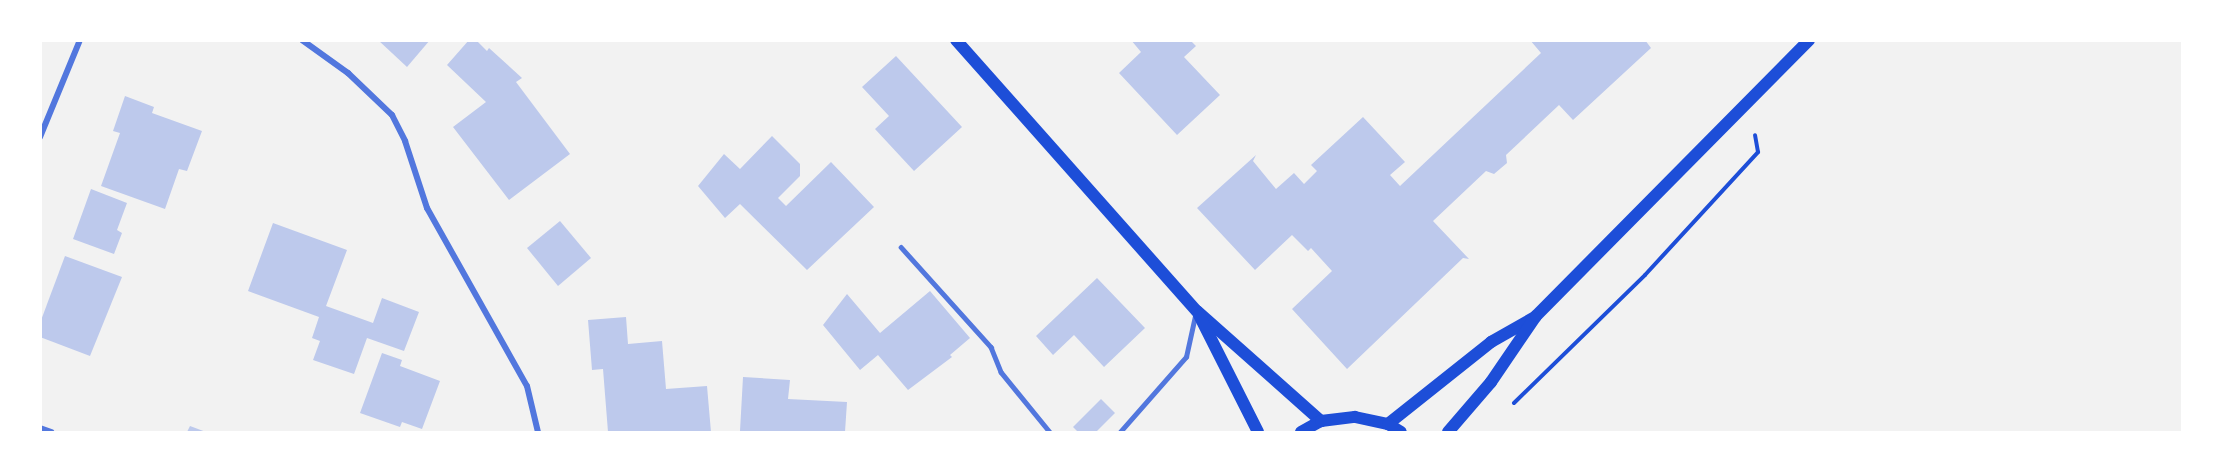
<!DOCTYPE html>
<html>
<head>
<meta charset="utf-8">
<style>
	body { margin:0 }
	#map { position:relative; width:2223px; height:473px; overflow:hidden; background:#f2f2f2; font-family:Lora,serif }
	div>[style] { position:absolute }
	.building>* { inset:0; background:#bdc9ec }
	.path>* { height:4px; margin:-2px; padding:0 2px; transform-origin:2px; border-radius:2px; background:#1d4ed8 }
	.service>* { height:4.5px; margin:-2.25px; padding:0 2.25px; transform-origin:2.25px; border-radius:2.25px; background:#5277de }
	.minor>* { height:6px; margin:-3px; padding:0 3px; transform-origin:3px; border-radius:3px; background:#5277de }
	.secondary>* { height:12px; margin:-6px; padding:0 6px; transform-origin:6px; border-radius:6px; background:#1d4ed8 }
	span { translate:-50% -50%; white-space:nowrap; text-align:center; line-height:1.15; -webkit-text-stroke:6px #fff; paint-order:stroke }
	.frame { position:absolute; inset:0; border:42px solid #fff; pointer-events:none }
</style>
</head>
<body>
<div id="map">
	<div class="building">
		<i style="clip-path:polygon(378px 40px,430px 40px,407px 67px)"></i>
		<i style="clip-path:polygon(469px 40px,476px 40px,487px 51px,489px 48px,522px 78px,516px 82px,570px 154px,509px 200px,453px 127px,486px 102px,447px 65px)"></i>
		<i style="clip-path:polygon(1131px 40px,1190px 40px,1196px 46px,1184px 57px,1220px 95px,1177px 135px,1119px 73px,1141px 52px)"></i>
		<i style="clip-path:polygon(1530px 40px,1645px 40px,1651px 48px,1573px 120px,1559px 105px,1506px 155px,1507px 163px,1494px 174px,1486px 171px,1433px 221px,1469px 259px,1463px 258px,1347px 369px,1292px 309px,1332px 271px,1311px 248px,1308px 251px,1292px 235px,1255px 270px,1197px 208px,1256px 155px,1253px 161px,1276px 189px,1294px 173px,1304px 184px,1317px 171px,1311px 165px,1363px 117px,1405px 162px,1390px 175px,1400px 186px,1541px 53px)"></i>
		<i style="clip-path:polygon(896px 56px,962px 127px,914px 171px,875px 129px,889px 116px,862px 87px)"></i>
		<i style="clip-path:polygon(125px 96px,154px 107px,152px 113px,202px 131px,187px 171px,179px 169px,165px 209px,101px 186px,120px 133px,113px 131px)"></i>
		<i style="clip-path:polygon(772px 136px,800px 164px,800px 176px,778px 198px,786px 206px,831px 162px,874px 207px,807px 270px,740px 204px,725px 218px,698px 186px,724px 154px,740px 169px)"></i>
		<i style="clip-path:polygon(91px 189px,127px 203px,117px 230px,122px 233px,114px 254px,73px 239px)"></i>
		<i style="clip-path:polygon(560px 221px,591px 258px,558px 286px,527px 248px)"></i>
		<i style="clip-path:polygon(273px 223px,347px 250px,326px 306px,373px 323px,382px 298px,419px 312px,404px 351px,367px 338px,354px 374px,313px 360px,320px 341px,312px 338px,319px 317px,248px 291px)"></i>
		<i style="clip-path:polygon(65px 256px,122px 277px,90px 356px,40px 337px,40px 323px)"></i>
		<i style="clip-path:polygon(1097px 278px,1145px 328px,1104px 367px,1074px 335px,1053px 355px,1036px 336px)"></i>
		<i style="clip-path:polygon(930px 291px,970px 338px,950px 355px,952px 357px,908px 390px,878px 355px,860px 370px,823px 325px,847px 294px,880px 333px)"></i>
		<i style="clip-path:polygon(626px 317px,628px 344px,662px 341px,666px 389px,707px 386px,711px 432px,608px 432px,603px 369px,592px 370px,588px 320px)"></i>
		<i style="clip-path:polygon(382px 353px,402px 360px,400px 366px,440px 381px,422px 429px,402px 422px,400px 427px,360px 413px)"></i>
		<i style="clip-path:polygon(743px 377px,790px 380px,788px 399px,847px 402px,845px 432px,740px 431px)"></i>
		<i style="clip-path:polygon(1101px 399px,1115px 413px,1096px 432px,1078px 432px,1073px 427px)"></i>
		<i style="clip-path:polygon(190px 426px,206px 432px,187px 432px)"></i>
	</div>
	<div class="path">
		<i style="left:1514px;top:403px;width:183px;rotate:-44.3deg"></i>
		<i style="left:1645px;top:275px;width:167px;rotate:-47.4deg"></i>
		<i style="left:1758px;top:152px;width:17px;rotate:-100deg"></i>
	</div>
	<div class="service">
		<i style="left:901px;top:247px;width:135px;rotate:48deg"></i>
		<i style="left:991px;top:347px;width:27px;rotate:68deg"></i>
		<i style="left:1001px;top:372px;width:77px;rotate:50.8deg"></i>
		<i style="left:1120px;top:432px;width:100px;rotate:-48.7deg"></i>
		<i style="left:1186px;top:357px;width:42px;rotate:-77.6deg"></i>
	</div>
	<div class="minor">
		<i style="left:302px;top:40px;width:57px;rotate:35.7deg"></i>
		<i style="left:348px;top:73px;width:61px;rotate:43.7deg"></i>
		<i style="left:392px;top:115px;width:29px;rotate:63deg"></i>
		<i style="left:405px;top:141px;width:71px;rotate:71.8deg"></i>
		<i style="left:427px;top:208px;width:204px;rotate:60.7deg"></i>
		<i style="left:527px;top:386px;width:47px;rotate:76.6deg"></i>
		<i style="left:40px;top:137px;width:105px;rotate:-67.6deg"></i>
		<i style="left:40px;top:428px;width:12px;rotate:20deg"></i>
	</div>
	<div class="secondary">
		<i style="left:956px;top:40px;width:363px;rotate:48.4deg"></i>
		<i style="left:1197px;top:311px;width:166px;rotate:41.6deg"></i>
		<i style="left:1199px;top:315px;width:131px;rotate:63.2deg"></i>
		<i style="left:1388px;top:424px;width:132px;rotate:-38.5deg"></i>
		<i style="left:1491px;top:342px;width:51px;rotate:-29.6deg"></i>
		<i style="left:1301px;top:432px;width:23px;rotate:-29deg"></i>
		<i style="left:1321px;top:421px;width:34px;rotate:-7deg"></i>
		<i style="left:1355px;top:417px;width:34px;rotate:12deg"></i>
		<i style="left:1388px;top:424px;width:15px;rotate:32deg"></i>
		<i style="left:1448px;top:432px;width:66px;rotate:-49.3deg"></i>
		<i style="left:1491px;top:382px;width:80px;rotate:-55.7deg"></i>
		<i style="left:1536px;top:316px;width:388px;rotate:-45.3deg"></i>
	</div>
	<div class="frame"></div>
</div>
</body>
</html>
